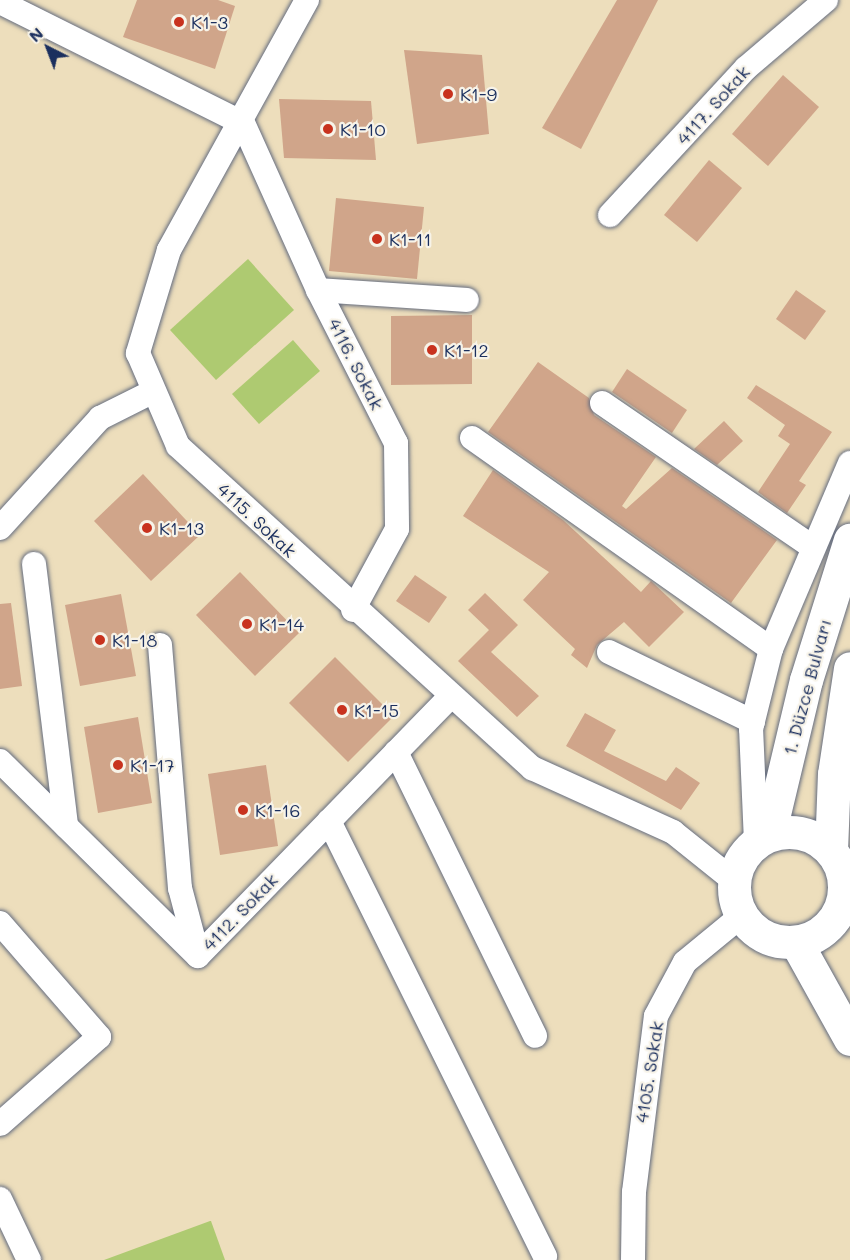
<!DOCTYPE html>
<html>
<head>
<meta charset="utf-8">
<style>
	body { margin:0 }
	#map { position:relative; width:850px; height:1260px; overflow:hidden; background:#eddebc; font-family:Mali,sans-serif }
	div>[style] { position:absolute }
	.green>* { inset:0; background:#aeca71 }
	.building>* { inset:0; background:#d0a58a }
	.roads { filter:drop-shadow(0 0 2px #646c7f) drop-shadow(0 0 2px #646c7f) }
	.street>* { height:24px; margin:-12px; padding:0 12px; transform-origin:12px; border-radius:12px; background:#fff }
	.primary>* { height:33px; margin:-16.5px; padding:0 16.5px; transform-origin:16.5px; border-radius:16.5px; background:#fff }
	.primary>.ring { margin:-16.5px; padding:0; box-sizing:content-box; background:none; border:33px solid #fff; border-radius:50% }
	.dots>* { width:16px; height:16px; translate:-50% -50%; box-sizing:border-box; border:3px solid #f7f3e8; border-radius:50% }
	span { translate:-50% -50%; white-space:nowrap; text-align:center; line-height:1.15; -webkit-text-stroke:4.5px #f7f3e8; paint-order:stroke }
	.poi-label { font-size:18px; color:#1b2f5e }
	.left { translate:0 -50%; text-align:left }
	.street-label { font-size:18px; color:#1b2f5e }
	.north { position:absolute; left:18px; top:18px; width:60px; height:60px; -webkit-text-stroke:4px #f7f3e8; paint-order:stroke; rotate:318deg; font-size:16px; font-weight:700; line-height:24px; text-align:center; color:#1b2f5e }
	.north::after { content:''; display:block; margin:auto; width:21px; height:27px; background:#1b2f5e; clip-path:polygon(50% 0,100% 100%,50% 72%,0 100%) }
</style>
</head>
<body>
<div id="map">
	<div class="green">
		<i style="clip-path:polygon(248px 259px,294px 310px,216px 380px,170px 330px)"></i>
		<i style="clip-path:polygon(293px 340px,320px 371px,259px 424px,232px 394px)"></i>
		<i style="clip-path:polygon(211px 1221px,225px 1260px,104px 1260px,210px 1221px)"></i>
	</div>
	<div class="building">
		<i style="clip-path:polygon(137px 0,218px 0,235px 6px,215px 69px,123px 37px)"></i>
		<i style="clip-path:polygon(617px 0,658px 0,581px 149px,542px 128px)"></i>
		<i style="clip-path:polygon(404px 50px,482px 55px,489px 134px,417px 144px)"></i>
		<i style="clip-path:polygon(783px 75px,819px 107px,768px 166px,732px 134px)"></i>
		<i style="clip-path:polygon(279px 99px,371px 101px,376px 160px,284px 158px)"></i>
		<i style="clip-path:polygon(709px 160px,742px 188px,697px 242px,664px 215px)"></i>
		<i style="clip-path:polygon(336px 198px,424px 207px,417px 279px,329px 271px)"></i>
		<i style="clip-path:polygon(796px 290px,826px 311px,805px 340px,776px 319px)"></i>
		<i style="clip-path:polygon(472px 315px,472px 384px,391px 385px,391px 316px)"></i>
		<i style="clip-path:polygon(538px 362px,589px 398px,594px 415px,656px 457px,622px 506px,626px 509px,672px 468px,777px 540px,731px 603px,488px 432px)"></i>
		<i style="clip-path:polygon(627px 369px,687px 410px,672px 433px,612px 392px)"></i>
		<i style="clip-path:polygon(756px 385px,832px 432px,799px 481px,806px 485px,787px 513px,758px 492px,790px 444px,778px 436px,785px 425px,747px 398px)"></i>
		<i style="clip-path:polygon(724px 421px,743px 441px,717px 465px,694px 449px)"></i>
		<i style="clip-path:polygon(493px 470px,563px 520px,641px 592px,651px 581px,684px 612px,649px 647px,624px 622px,597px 645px,587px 668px,571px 655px,575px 649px,523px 600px,549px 572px,463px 516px)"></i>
		<i style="clip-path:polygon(143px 474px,200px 535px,151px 581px,94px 521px)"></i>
		<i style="clip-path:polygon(240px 572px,299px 633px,255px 676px,196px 615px)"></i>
		<i style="clip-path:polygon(415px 575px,447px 597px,429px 623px,396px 601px)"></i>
		<i style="clip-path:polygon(485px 593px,518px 625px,491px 652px,539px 696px,517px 717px,458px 661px,489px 630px,468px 610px)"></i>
		<i style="clip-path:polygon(121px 594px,136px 676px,80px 686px,65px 605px)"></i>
		<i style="clip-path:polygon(11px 603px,22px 686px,0 689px,0 604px)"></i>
		<i style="clip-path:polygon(335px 657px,394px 716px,348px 762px,289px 703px)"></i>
		<i style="clip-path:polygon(585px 713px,616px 730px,604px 751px,666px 781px,676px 767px,700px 783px,681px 810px,566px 746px)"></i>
		<i style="clip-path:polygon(138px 717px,152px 803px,98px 813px,84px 727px)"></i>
		<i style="clip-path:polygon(266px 765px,278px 846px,220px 855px,208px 774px)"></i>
	</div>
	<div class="roads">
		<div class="street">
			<i style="left:307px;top:0;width:286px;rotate:118.9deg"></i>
			<i style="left:169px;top:250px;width:108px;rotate:106.8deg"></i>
			<i style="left:138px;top:353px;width:101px;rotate:66.7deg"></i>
			<i style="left:178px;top:446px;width:479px;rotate:42.3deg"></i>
			<i style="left:532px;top:768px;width:155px;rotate:24.4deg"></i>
			<i style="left:673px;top:832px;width:77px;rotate:38.7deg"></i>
			<i style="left:0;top:2px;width:271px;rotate:26.5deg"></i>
			<i style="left:243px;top:123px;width:183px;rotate:65.8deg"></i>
			<i style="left:318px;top:290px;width:172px;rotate:63deg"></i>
			<i style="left:396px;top:443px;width:86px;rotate:89.3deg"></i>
			<i style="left:397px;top:529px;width:92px;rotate:118.5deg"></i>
			<i style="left:610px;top:215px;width:200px;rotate:-47.2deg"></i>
			<i style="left:746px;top:68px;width:105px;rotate:-40.4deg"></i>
			<i style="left:318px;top:290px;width:149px;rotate:3.8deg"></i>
			<i style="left:602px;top:403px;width:253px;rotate:34.4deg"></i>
			<i style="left:472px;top:438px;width:366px;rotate:35.2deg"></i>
			<i style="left:0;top:528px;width:149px;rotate:-47.7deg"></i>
			<i style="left:100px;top:418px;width:60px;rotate:-26.6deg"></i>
			<i style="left:34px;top:564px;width:264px;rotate:83deg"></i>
			<i style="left:160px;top:645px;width:244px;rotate:85.3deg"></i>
			<i style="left:180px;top:888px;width:70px;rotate:75.2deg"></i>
			<i style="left:609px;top:652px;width:160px;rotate:25.9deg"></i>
			<i style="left:396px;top:752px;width:316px;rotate:63.9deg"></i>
			<i style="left:0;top:761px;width:278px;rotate:44.6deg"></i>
			<i style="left:198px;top:956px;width:363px;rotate:-45.8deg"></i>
			<i style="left:329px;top:821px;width:486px;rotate:63.6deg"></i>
			<i style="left:756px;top:842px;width:113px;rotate:-92.5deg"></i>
			<i style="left:751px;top:729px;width:82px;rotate:-76deg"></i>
			<i style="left:771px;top:649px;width:202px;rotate:-67deg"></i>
			<i style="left:0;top:923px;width:151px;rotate:49deg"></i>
			<i style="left:99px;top:1037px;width:132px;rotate:138.7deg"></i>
			<i style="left:0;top:1199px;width:68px;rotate:64.6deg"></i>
			<i style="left:633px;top:1260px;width:68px;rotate:-89.2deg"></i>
			<i style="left:634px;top:1192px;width:177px;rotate:-82.9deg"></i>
			<i style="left:656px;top:1016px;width:61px;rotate:-61.8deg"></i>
			<i style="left:685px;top:962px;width:72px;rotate:-39.4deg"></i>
		</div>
		<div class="primary">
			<i class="ring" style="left:734px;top:832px;width:77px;height:77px"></i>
			<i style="left:769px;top:835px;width:159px;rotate:-76.6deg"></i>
			<i style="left:806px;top:680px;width:147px;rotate:-72.6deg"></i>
			<i style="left:831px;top:851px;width:77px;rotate:-87.8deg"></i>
			<i style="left:834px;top:774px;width:107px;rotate:-81.4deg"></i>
			<i style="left:796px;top:942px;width:111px;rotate:60.9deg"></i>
		</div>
	</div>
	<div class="dots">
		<i style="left:179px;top:22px;background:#c8321e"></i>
		<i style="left:448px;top:94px;background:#c8321e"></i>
		<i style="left:328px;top:129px;background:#c8321e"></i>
		<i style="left:377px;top:239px;background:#c8321e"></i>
		<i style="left:432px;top:350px;background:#c8321e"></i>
		<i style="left:147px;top:528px;background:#c8321e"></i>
		<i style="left:247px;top:624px;background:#c8321e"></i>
		<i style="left:100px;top:640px;background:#c8321e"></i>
		<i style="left:342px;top:710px;background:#c8321e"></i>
		<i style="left:118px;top:765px;background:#c8321e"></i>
		<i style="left:243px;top:810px;background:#c8321e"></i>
	</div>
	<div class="poi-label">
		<span class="left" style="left:191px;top:22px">K1-3</span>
		<span class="left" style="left:460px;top:94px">K1-9</span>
		<span class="left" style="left:340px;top:129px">K1-10</span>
		<span class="left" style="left:389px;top:239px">K1-11</span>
		<span class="left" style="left:444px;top:350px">K1-12</span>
		<span class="left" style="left:159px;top:528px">K1-13</span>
		<span class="left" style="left:259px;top:624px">K1-14</span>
		<span class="left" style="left:112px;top:640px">K1-18</span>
		<span class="left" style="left:354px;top:710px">K1-15</span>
		<span class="left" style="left:130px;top:765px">K1-17</span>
		<span class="left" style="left:255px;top:810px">K1-16</span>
	</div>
	<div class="street-label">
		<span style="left:713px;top:105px;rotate:-48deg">4117. Sokak</span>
		<span style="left:356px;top:364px;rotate:63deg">4116. Sokak</span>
		<span style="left:257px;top:520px;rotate:43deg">4115. Sokak</span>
		<span style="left:807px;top:687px;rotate:-75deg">1. Düzce Bulvarı</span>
		<span style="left:240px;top:912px;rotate:-46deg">4112. Sokak</span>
		<span style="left:649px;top:1072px;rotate:-81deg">4105. Sokak</span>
	</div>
	<div class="north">N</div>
</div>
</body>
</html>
